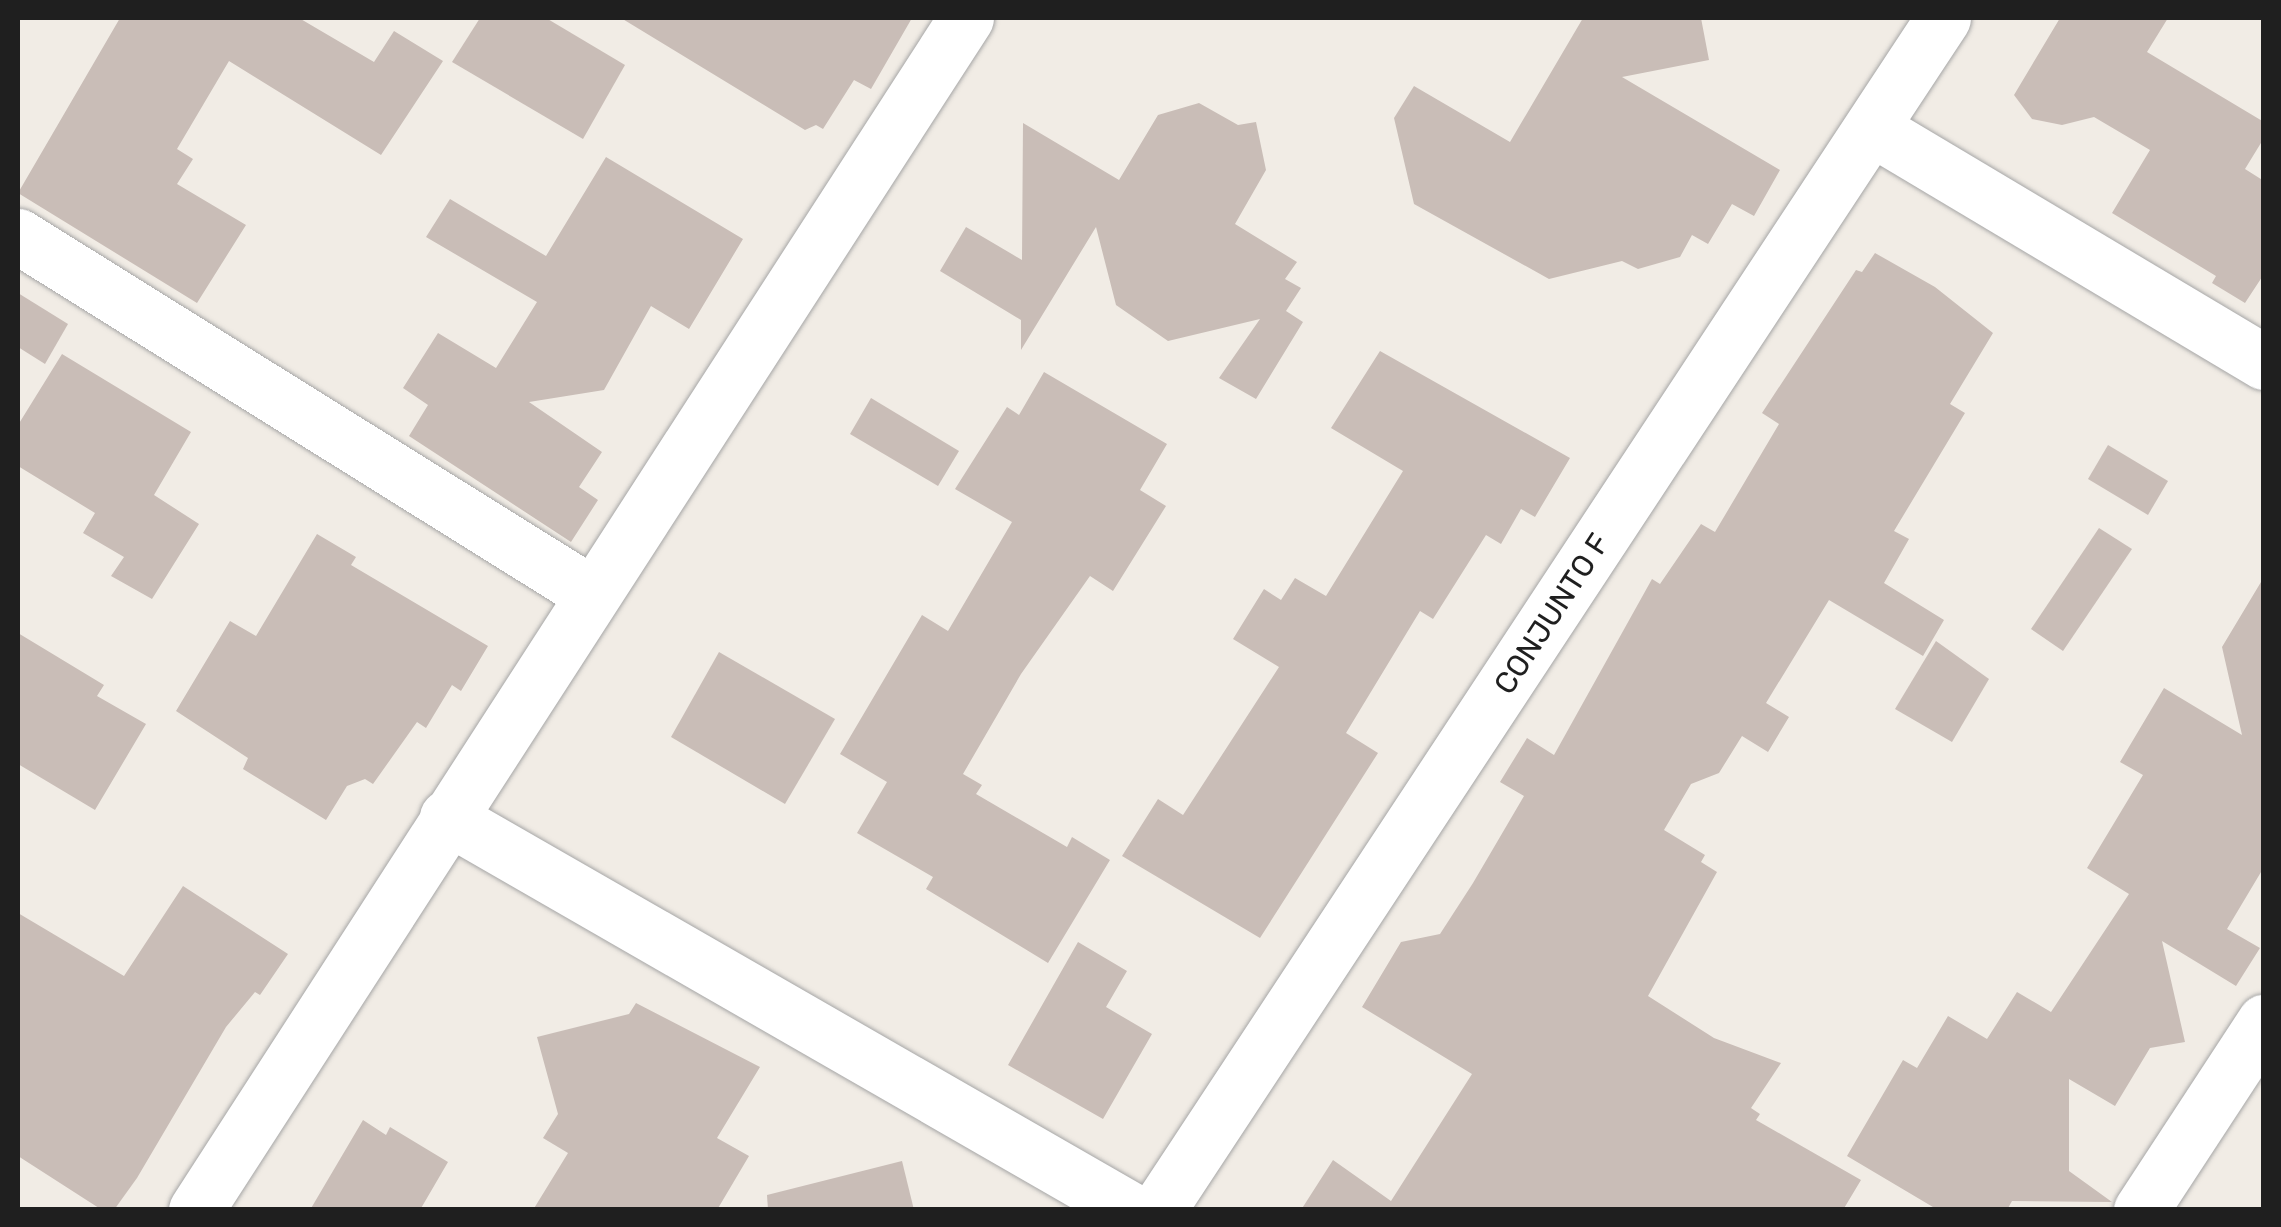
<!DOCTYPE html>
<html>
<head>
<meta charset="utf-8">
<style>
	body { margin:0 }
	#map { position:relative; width:2281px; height:1227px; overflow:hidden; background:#f1ece5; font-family:Rubik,sans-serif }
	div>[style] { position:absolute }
	.building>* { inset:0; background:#c9bdb7 }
	.roads { filter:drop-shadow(0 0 2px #a6a6a6) drop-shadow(0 0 2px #a6a6a6) }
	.minor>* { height:55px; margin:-27.5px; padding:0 27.5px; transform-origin:27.5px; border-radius:27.5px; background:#fff }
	span { translate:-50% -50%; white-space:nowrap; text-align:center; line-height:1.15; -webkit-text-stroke:8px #fff; paint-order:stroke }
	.street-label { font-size:30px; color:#1f1f1f }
	.frame { position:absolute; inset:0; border:20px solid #1f1f1f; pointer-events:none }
</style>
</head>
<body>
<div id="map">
	<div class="building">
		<i style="clip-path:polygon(120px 18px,299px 18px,374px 62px,394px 31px,443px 61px,381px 155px,229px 61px,177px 149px,193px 159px,177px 184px,246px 225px,197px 303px,18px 193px)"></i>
		<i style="clip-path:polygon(480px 18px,546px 18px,625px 65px,583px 139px,452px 62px)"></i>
		<i style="clip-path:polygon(621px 18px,912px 18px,871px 89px,854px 80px,823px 129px,816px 125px,805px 130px)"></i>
		<i style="clip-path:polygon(1583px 18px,1701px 18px,1709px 60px,1622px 77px,1780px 170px,1754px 216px,1732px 204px,1708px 244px,1692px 235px,1680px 257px,1638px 269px,1622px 261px,1549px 279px,1414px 204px,1394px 118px,1414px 86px,1510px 142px)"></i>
		<i style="clip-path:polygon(2060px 18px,2168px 18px,2147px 52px,2264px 122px,2264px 138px,2245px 169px,2264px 181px,2264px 274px,2245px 303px,2212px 283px,2216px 276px,2112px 213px,2150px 150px,2094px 117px,2062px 125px,2032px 119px,2014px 95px)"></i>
		<i style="clip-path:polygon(1199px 103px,1238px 125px,1256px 122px,1266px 170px,1235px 224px,1297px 262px,1285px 279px,1301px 288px,1286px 311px,1303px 322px,1256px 399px,1219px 378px,1260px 319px,1168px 341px,1116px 305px,1096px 227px,1021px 350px,1021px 320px,940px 271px,966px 227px,1022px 260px,1023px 123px,1119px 180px,1158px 115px)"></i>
		<i style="clip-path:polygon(606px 157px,743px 239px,689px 329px,651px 306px,604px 390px,529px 402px,602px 452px,579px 487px,598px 500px,571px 542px,409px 436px,428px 405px,403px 388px,438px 333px,496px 368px,537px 302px,426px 237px,450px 199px,546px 256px)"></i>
		<i style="clip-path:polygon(1875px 253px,1935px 287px,1993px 333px,1950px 404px,1965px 413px,1894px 531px,1909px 539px,1884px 583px,1944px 620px,1923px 656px,1829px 600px,1766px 703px,1789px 717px,1768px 752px,1742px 736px,1719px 773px,1691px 784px,1664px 830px,1705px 855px,1701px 862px,1717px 872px,1648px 996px,1714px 1038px,1781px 1063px,1751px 1108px,1760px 1114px,1756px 1120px,1861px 1180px,1843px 1210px,1301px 1210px,1333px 1160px,1391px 1201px,1472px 1074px,1362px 1007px,1401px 942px,1440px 934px,1473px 883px,1524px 796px,1500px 782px,1527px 738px,1554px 755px,1652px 579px,1660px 584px,1701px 524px,1715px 532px,1779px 424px,1762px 413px,1856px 270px,1862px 272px)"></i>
		<i style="clip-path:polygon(18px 293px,68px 324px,45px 364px,18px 347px)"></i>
		<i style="clip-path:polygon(1380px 351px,1570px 458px,1535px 517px,1521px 509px,1501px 544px,1486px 535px,1433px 619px,1420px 611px,1346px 733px,1378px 753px,1260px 938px,1122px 856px,1158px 799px,1183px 815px,1279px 667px,1233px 639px,1264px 589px,1281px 600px,1295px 578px,1326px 596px,1403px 471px,1331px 428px)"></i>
		<i style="clip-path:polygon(62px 354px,191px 432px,154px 495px,199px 524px,152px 599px,111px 576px,124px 557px,83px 533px,95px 513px,18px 466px,18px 425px)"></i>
		<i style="clip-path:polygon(1044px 372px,1167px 444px,1140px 490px,1166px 506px,1113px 591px,1090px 576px,1021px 674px,963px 774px,982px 785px,976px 794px,1067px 847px,1072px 837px,1110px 860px,1048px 963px,926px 889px,933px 877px,857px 833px,887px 782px,840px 754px,922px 615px,948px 631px,1012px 522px,955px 489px,1007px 407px,1019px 415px)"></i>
		<i style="clip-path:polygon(871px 398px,959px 451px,938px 486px,850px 434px)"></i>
		<i style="clip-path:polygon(2108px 445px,2168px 481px,2148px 515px,2088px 479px)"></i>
		<i style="clip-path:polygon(2099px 528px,2132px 549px,2063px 651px,2031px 629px)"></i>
		<i style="clip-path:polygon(317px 534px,356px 557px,351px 565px,488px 646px,461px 691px,452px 685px,426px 728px,417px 722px,373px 784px,365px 779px,347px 786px,326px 820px,243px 769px,248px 758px,176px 711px,230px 621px,256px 636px)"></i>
		<i style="clip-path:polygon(2264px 577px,2264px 867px,2227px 929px,2260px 948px,2236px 986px,2162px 941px,2185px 1042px,2150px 1048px,2115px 1106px,2069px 1079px,2069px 1171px,2112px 1202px,2012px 1201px,2007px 1210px,1938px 1210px,1847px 1156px,1903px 1060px,1917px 1068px,1948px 1016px,1987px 1039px,2017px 992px,2051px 1012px,2129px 894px,2087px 868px,2143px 775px,2120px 762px,2164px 688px,2242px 735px,2222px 647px)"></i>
		<i style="clip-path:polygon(18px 633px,104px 685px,97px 696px,146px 724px,95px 810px,18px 764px)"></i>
		<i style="clip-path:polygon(1936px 641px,1989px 679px,1952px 742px,1895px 709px)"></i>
		<i style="clip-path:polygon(719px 652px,835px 719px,785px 804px,671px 737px)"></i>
		<i style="clip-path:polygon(183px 886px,288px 954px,260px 995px,255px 992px,226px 1027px,137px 1178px,114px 1210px,102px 1210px,18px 1156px,18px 913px,124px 976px)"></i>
		<i style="clip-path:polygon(1078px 942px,1127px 971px,1106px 1007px,1152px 1034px,1103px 1119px,1008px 1065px)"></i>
		<i style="clip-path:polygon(636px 1003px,760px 1067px,717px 1138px,749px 1156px,717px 1210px,533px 1210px,568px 1153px,543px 1138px,558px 1114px,537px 1037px,629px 1014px)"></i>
		<i style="clip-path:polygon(363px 1120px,386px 1135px,390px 1127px,448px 1162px,420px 1210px,310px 1210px)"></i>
		<i style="clip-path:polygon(902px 1161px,914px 1210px,768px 1210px,767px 1195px)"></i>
	</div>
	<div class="roads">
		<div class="minor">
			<i style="left:1873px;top:129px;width:455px;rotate:30.8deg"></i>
			<i style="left:18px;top:236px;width:676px;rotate:31.95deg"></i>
			<i style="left:447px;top:817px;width:789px;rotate:29.88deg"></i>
			<i style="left:196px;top:1210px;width:1419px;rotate:-57.14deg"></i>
			<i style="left:1158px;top:1210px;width:1427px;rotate:-56.63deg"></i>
			<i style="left:2141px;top:1210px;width:225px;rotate:-56.8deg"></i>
		</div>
	</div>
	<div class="street-label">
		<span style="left:1552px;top:614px;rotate:-57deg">CONJUNTO F</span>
	</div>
	<div class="frame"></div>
</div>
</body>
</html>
